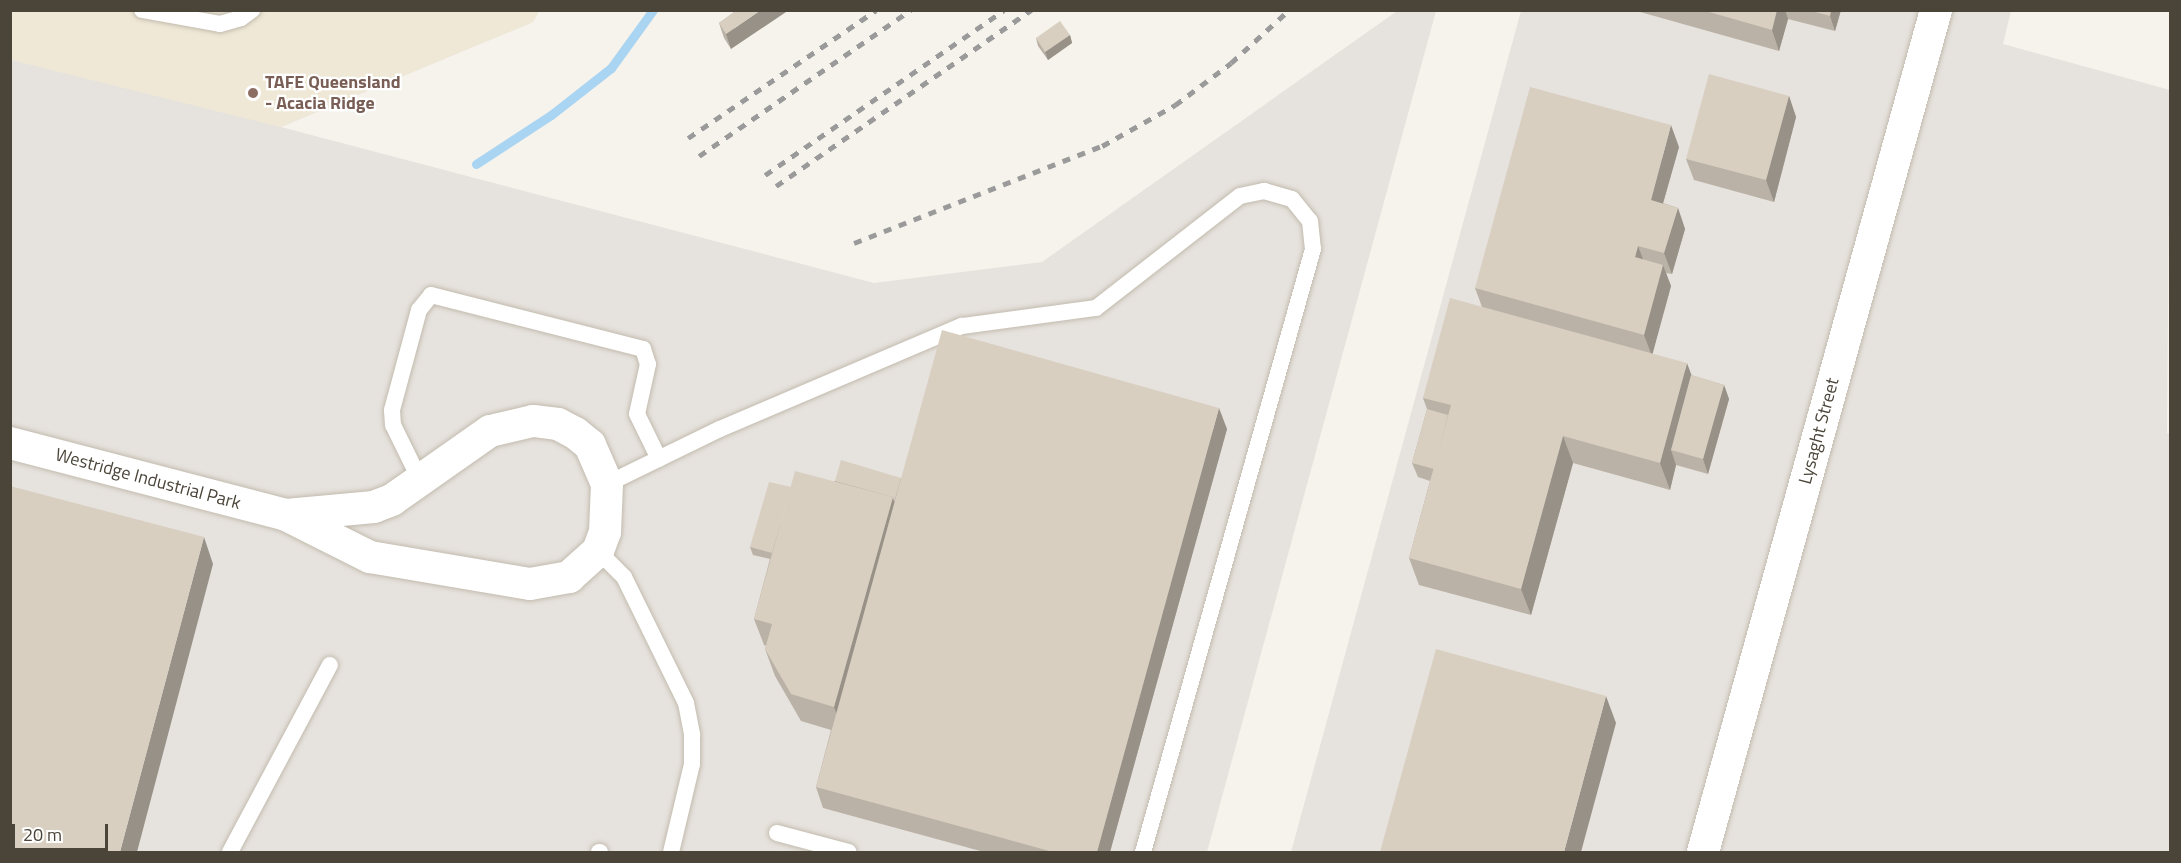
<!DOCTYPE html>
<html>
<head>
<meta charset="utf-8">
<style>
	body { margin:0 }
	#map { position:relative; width:2181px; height:863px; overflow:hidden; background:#f6f3ec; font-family:"Titillium Web",sans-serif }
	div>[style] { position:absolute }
	.industrial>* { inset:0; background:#e6e2dd }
	.education>* { inset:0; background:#efe8d6 }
	.stream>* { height:9px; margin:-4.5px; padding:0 4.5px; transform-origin:4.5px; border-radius:4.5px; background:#a9d4f2 }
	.roads { filter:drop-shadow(0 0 2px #c2bbae) drop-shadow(0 0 2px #c2bbae) }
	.lane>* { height:16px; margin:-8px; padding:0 8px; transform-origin:8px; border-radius:8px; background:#fff }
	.street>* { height:32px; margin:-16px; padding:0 16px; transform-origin:16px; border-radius:16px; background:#fff }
	.rail>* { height:4.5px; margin-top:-2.25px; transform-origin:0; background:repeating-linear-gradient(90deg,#9a9a9a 0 8px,transparent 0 16px) }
	.wall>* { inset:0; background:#bab2a6 }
	.shaded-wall>* { inset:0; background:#979187 }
	.building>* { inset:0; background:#d8cfc1 }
	.dots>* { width:16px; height:16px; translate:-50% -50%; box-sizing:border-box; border:3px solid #fff; border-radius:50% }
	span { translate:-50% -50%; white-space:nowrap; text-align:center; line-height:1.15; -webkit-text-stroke:4.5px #fff; paint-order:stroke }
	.education-label { font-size:18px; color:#785e54; font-weight:700 }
	.left { translate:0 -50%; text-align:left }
	.street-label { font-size:18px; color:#4b4439 }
	.frame { position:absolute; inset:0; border:12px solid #4b4439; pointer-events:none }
	.scale { position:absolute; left:12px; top:824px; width:96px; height:27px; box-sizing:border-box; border:3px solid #4b4439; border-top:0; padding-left:8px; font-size:18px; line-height:21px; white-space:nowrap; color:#4b4439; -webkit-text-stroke:4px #fff; paint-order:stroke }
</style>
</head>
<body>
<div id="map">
	<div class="industrial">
		<i style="clip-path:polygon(10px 11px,539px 11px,533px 22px,281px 127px,874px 283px,1042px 262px,1397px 11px,1436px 11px,1207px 852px,11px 852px)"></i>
		<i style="clip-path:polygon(1521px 11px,2011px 11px,2003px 44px,2170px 90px,2167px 433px,2170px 434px,2170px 852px,1291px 852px)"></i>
	</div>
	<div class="education">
		<i style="clip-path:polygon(11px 11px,539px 11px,533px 22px,280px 127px,11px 60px)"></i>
	</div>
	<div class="stream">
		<i style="left:476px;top:164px;width:90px;rotate:-33.2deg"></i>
		<i style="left:551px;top:115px;width:76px;rotate:-38.1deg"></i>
		<i style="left:611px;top:68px;width:72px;rotate:-54.1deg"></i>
	</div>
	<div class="roads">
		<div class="lane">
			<i style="left:142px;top:10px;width:79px;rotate:10.2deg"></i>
			<i style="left:220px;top:24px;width:22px;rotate:-16deg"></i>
			<i style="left:241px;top:18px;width:14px;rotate:-36deg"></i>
			<i style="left:420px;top:480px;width:61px;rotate:-116.1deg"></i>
			<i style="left:393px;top:425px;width:15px;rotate:-94deg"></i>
			<i style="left:392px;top:410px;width:104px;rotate:-74.9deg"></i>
			<i style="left:419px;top:310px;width:19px;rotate:-51deg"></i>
			<i style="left:431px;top:295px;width:219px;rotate:14.3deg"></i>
			<i style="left:643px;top:349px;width:16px;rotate:72deg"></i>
			<i style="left:648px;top:364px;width:51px;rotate:102.4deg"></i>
			<i style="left:637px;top:414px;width:50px;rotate:63.9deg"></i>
			<i style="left:607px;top:484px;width:126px;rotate:-26deg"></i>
			<i style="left:720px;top:429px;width:263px;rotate:-23.1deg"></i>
			<i style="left:962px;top:326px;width:135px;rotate:-7.7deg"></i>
			<i style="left:1096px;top:308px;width:182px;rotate:-37.9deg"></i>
			<i style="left:1240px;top:196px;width:25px;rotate:-12deg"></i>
			<i style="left:1264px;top:191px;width:29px;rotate:16deg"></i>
			<i style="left:1292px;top:199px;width:28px;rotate:51deg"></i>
			<i style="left:1310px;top:221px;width:28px;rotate:84deg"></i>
			<i style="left:1313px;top:249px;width:627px;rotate:105.74deg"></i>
			<i style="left:598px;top:551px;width:37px;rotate:45deg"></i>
			<i style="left:624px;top:577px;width:140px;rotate:63.8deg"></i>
			<i style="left:686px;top:703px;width:33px;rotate:79deg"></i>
			<i style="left:692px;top:735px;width:29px;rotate:90deg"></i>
			<i style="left:692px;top:764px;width:90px;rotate:103.4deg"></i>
			<i style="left:777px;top:833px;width:74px;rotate:14.8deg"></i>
			<i style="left:230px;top:852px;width:212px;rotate:-61.9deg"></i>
			<i style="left:599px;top:852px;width:1px"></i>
		</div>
		<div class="street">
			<i style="left:10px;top:443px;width:285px;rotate:14.6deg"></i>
			<i style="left:286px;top:515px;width:94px;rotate:26.6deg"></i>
			<i style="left:370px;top:557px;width:162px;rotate:9.6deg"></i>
			<i style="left:530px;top:584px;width:40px;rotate:-10deg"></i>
			<i style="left:569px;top:577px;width:39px;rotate:-42deg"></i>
			<i style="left:598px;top:551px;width:20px;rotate:-70deg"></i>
			<i style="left:605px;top:532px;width:48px;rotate:-87.6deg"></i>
			<i style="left:607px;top:484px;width:43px;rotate:-113.6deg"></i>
			<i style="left:590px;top:445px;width:19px;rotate:-141deg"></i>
			<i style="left:575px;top:433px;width:19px;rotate:-152deg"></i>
			<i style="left:558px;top:424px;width:25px;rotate:-173deg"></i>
			<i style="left:533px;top:421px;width:44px;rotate:166.9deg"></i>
			<i style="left:490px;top:431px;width:120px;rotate:144.9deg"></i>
			<i style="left:392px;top:500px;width:19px;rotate:159deg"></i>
			<i style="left:374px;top:507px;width:88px;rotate:174.8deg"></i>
			<i style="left:1703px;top:852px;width:874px;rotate:-74.53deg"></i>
		</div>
	</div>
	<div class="rail">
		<i style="left:688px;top:138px;width:227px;rotate:-34.2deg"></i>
		<i style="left:699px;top:156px;width:257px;rotate:-34.6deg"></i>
		<i style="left:765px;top:175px;width:290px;rotate:-34.6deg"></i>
		<i style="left:776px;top:186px;width:310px;rotate:-34.6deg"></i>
		<i style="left:854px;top:243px;width:266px;rotate:-21.4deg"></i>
		<i style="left:1102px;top:146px;width:84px;rotate:-29.3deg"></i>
		<i style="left:1175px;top:105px;width:70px;rotate:-36.9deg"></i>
		<i style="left:1231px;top:63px;width:79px;rotate:-42.4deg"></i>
	</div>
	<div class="wall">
		<i style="clip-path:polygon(737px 10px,731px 49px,724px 38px,719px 23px)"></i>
		<i style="clip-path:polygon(1633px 10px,1841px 10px,1835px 31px,1788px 19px,1779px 51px)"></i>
		<i style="clip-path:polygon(1070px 35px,1072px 43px,1048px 60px,1038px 46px,1036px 38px)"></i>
		<i style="clip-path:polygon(1789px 96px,1796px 117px,1774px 202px,1694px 180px,1686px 159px)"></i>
		<i style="clip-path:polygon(1679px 147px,1663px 203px,1678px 208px,1685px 229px,1672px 274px,1666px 273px,1671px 286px,1652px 354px,1691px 375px,1724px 385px,1729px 399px,1708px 474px,1676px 465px,1670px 490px,1573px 463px,1531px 615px,1419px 585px,1409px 558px,1430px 481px,1418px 477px,1412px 463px,1427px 409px,1423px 398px,1482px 307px,1475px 288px)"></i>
		<i style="clip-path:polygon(1227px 429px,1110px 852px,984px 852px,823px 808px,816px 787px,831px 730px,801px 721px,775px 676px,765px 649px,766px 646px,764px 645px,754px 619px,770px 559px,753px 555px,750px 547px,835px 481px,901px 478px)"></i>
	</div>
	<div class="shaded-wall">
		<i style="clip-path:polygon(761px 10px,789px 10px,731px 49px,726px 34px)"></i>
		<i style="clip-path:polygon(1777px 10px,1785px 10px,1788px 19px,1779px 51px,1772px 30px)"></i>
		<i style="clip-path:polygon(1831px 10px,1841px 10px,1835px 31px,1830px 16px)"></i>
		<i style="clip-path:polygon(1070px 35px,1072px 43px,1048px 60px,1045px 52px)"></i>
		<i style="clip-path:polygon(1789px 96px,1796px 117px,1774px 202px,1766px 180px)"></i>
		<i style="clip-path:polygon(1671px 125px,1679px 147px,1658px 221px,1651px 200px)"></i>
		<i style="clip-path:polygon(1678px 208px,1685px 229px,1672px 274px,1664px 253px)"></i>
		<i style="clip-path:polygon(1638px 246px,1646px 267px,1635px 257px)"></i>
		<i style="clip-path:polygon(1663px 265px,1671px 286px,1652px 356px,1644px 335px)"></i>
		<i style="clip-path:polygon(1687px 363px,1697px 390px,1671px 450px,1676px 465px,1670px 490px,1660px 463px)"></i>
		<i style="clip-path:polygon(1724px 385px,1729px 399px,1708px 474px,1703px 459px)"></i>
		<i style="clip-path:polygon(1219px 408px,1227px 429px,1110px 852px,1097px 852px)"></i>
		<i style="clip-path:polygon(1563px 436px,1573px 463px,1531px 615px,1521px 589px)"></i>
		<i style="clip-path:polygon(893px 497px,900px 516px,844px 734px,834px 707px)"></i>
		<i style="clip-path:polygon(204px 537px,213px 564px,137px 852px,120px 852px)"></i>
		<i style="clip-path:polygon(1606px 696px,1616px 723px,1581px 852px,1564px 852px)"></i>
	</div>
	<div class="building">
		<i style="clip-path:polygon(737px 10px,761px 10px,726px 34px,719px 23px)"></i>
		<i style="clip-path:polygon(1702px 10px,1777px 10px,1772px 30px)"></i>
		<i style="clip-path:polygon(1808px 10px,1831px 10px,1830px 16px)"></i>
		<i style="clip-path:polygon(1060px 21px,1070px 35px,1045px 52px,1036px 38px)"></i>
		<i style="clip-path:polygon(1709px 74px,1789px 96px,1766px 180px,1686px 159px)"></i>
		<i style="clip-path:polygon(1530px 87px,1671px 125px,1651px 200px,1678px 208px,1664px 253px,1638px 246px,1635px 257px,1663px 265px,1644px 335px,1475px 288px)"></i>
		<i style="clip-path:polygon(1450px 298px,1687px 363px,1660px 463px,1563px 436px,1521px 589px,1409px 558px,1451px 405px,1423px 398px)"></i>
		<i style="clip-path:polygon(942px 330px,1219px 408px,1097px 852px,1053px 852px,816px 787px)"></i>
		<i style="clip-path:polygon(1691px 375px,1724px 385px,1703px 459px,1671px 450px)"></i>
		<i style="clip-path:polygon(1427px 409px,1448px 415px,1434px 469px,1412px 463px)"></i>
		<i style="clip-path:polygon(841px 460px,901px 478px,894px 502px,893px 497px,835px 481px)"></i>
		<i style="clip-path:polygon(795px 471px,893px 497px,834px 707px,791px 694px,765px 649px,772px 624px,754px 619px)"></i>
		<i style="clip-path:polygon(769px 482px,791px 487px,772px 553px,750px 547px)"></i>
		<i style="clip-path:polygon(10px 486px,204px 537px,120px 852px,10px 852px)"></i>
		<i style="clip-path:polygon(1436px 649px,1606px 696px,1564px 852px,1380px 852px)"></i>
	</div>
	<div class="dots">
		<i style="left:253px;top:93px;background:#8d6e63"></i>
	</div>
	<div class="education-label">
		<span class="left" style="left:265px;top:93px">TAFE Queensland<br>- Acacia Ridge</span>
	</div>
	<div class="street-label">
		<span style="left:1819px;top:431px;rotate:-75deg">Lysaght Street</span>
		<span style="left:148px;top:479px;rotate:15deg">Westridge Industrial Park</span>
	</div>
	<div class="frame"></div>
	<div class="scale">20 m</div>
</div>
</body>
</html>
